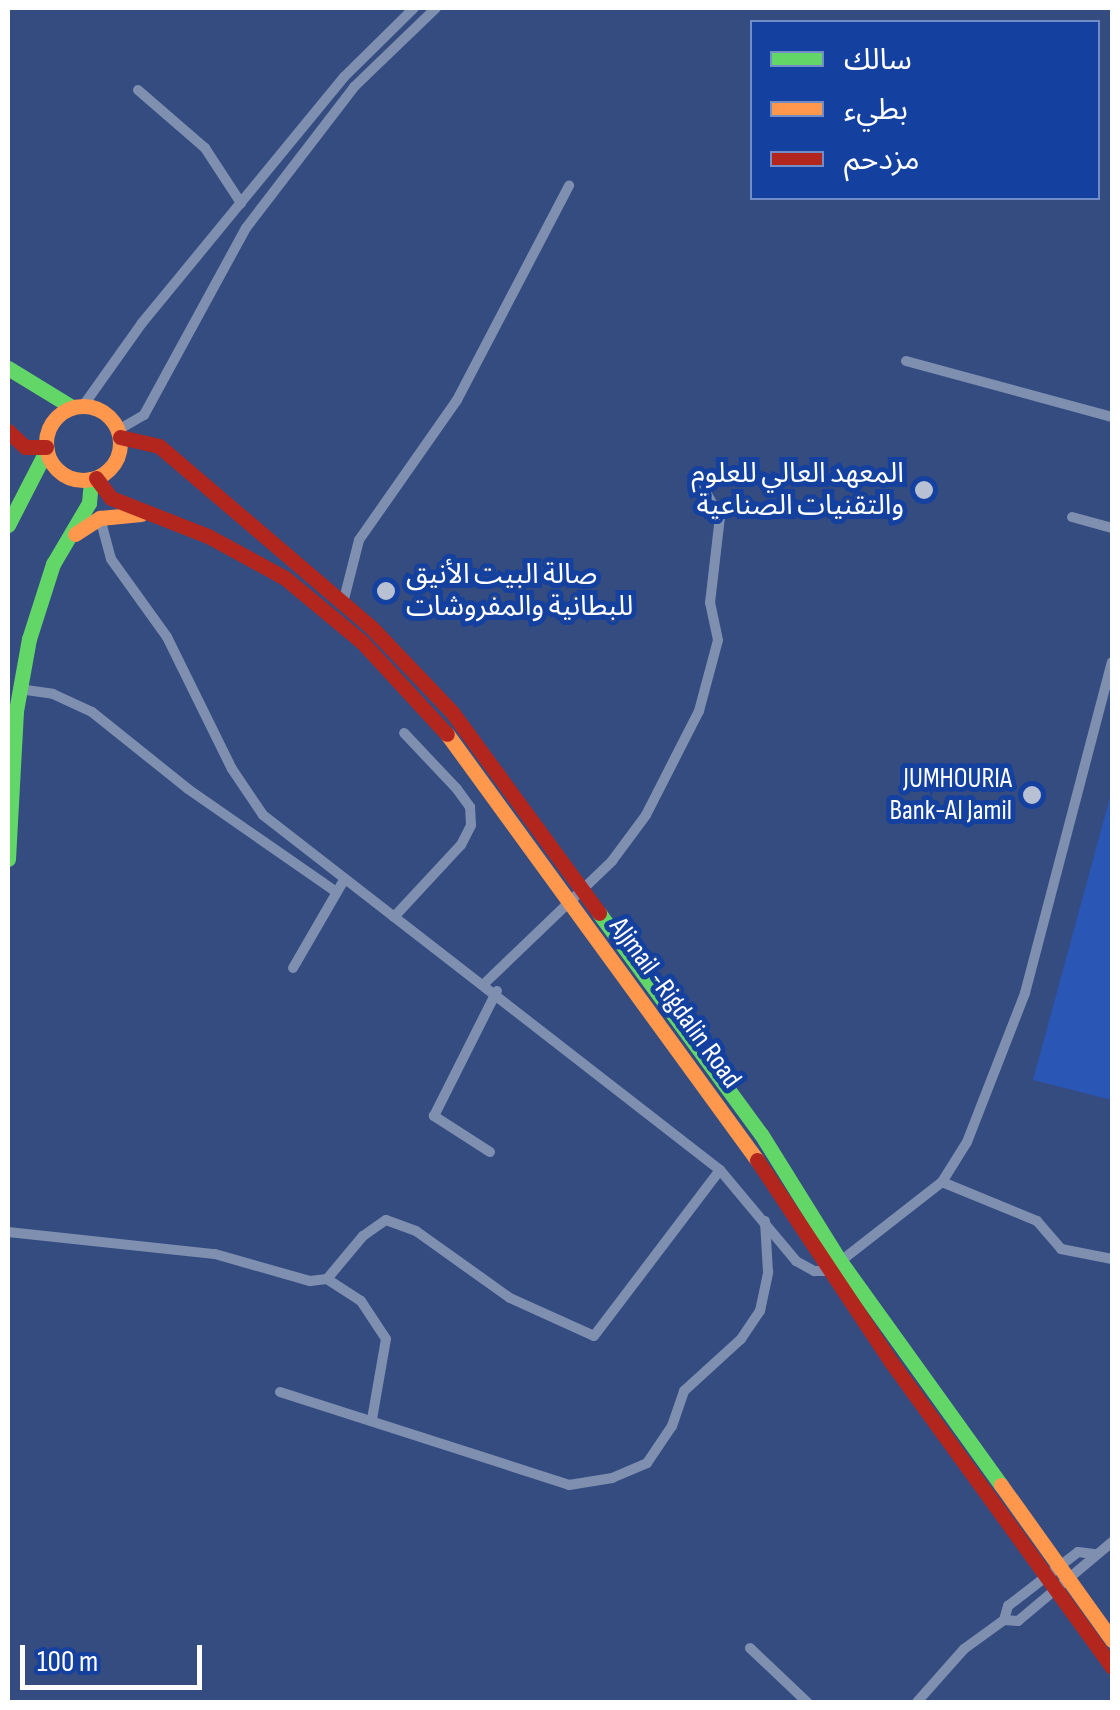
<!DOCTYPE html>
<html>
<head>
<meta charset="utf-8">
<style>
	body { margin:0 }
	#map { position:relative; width:1120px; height:1710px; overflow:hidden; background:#344c80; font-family:"Sofia Sans Condensed","Noto Sans Arabic",sans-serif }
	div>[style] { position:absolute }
	.green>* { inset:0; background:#2a57b5 }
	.street>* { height:10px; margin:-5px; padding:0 5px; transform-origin:5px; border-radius:5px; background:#7f8fb0 }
	.fast>* { height:15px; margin:-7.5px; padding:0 7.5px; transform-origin:7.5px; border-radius:7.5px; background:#63d668 }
	.slow>* { height:15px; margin:-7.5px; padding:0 7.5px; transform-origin:7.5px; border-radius:7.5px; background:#ff974d }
	.slow>.ring { margin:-7.5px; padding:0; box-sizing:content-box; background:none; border:15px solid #ff974d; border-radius:50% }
	.jam>* { height:15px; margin:-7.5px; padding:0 7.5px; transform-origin:7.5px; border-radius:7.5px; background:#b3261e }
	.dots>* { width:28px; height:28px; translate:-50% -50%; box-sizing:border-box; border:5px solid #14409f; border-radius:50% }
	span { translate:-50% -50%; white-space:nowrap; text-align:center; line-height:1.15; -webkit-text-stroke:10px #14409f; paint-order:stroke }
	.poi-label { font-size:28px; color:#fff }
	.right { translate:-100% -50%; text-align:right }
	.left { translate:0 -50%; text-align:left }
	.street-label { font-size:28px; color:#fff }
	.frame { position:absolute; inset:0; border:10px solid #fff; pointer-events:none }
	.legend { position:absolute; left:750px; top:20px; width:350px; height:180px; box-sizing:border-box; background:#14409f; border:2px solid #728cc5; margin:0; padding:12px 18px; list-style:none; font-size:30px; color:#fff }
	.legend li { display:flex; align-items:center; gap:20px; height:50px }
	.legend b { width:50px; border:2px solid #728cc5 }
	.scale { position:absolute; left:20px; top:1645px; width:182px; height:45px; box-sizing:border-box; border:5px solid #fff; border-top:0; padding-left:12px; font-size:30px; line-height:35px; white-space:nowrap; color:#fff; -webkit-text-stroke:8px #14409f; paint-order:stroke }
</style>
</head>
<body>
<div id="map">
	<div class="green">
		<i style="clip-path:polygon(1112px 790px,1112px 1100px,1033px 1080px)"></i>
	</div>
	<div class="street">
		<i style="left:138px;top:90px;width:89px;rotate:40.9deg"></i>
		<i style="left:205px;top:148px;width:66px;rotate:56.8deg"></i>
		<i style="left:906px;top:361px;width:213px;rotate:15.2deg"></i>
		<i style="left:83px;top:406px;width:102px;rotate:-54.6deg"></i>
		<i style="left:142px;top:323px;width:318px;rotate:-50.6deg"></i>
		<i style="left:344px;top:77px;width:98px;rotate:-44.6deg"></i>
		<i style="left:118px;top:430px;width:30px;rotate:-30deg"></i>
		<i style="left:144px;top:415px;width:213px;rotate:-61.4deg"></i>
		<i style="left:246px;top:228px;width:178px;rotate:-52.5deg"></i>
		<i style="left:354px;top:87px;width:114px;rotate:-43.9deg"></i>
		<i style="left:1072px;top:517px;width:41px;rotate:15.4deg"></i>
		<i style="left:100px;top:518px;width:42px;rotate:75deg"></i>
		<i style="left:111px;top:559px;width:96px;rotate:54.3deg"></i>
		<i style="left:167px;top:637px;width:147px;rotate:63.8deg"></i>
		<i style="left:232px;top:769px;width:55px;rotate:56deg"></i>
		<i style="left:263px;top:815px;width:579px;rotate:37.84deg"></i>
		<i style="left:720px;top:1170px;width:119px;rotate:50.1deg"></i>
		<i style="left:796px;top:1261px;width:21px;rotate:29deg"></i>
		<i style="left:814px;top:1271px;width:14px"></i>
		<i style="left:828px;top:1271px;width:145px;rotate:-38deg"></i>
		<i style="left:942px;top:1182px;width:47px;rotate:-58deg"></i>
		<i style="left:967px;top:1142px;width:160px;rotate:-68.7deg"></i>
		<i style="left:1025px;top:993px;width:342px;rotate:-75.3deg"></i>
		<i style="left:343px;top:603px;width:65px;rotate:-75.7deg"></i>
		<i style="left:359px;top:540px;width:171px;rotate:-55deg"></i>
		<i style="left:457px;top:400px;width:242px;rotate:-62.4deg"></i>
		<i style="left:19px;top:689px;width:34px;rotate:8deg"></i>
		<i style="left:53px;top:694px;width:43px;rotate:24.8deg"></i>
		<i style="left:92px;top:712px;width:123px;rotate:38.7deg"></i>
		<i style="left:188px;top:789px;width:180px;rotate:34.8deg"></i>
		<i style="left:394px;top:917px;width:98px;rotate:-47.1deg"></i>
		<i style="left:461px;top:845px;width:22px;rotate:-63deg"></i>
		<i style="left:471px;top:825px;width:18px;rotate:-93deg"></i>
		<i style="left:470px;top:807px;width:22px;rotate:-126deg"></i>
		<i style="left:457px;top:789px;width:77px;rotate:-133.4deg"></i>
		<i style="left:293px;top:968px;width:102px;rotate:-59.9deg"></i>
		<i style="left:486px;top:982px;width:175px;rotate:-43.8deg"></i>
		<i style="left:612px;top:861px;width:57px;rotate:-53.5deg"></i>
		<i style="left:646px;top:815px;width:117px;rotate:-63deg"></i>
		<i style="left:699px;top:711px;width:73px;rotate:-75deg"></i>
		<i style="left:718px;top:640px;width:38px;rotate:-102deg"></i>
		<i style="left:710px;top:603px;width:87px;rotate:-83.4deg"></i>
		<i style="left:720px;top:517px;width:48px;rotate:-119.7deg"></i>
		<i style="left:490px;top:1152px;width:67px;rotate:-147.3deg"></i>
		<i style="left:434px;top:1116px;width:140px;rotate:-63.3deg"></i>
		<i style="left:942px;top:1182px;width:103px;rotate:22.3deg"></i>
		<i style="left:1037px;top:1221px;width:37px;rotate:49deg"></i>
		<i style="left:1061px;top:1249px;width:52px;rotate:11.1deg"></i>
		<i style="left:8px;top:1232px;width:208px;rotate:6.1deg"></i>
		<i style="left:215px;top:1254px;width:99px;rotate:15.9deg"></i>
		<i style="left:310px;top:1281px;width:17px;rotate:-7deg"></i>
		<i style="left:327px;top:1279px;width:56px;rotate:-50.1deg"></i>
		<i style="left:363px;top:1236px;width:28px;rotate:-35deg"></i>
		<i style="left:386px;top:1220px;width:32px;rotate:20deg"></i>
		<i style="left:416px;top:1231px;width:115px;rotate:35.5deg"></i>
		<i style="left:510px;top:1298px;width:92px;rotate:24.3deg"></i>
		<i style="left:594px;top:1336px;width:208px;rotate:-52.8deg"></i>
		<i style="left:327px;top:1279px;width:40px;rotate:32.9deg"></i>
		<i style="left:361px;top:1301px;width:45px;rotate:56.7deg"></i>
		<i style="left:386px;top:1339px;width:81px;rotate:99.9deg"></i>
		<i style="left:280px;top:1392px;width:304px;rotate:17.8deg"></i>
		<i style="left:569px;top:1485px;width:44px;rotate:-9.2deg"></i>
		<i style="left:612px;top:1478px;width:38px;rotate:-23deg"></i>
		<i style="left:647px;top:1463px;width:45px;rotate:-56deg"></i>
		<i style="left:672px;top:1426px;width:37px;rotate:-71deg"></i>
		<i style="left:684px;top:1391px;width:77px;rotate:-42.4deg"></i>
		<i style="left:741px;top:1339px;width:34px;rotate:-56deg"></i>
		<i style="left:760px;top:1311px;width:40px;rotate:-78deg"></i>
		<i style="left:768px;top:1272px;width:51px;rotate:-93.4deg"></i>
		<i style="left:1004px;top:1620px;width:14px;rotate:4deg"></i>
		<i style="left:1018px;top:1621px;width:123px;rotate:-40deg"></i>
		<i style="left:750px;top:1648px;width:79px;rotate:43.5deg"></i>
		<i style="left:917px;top:1702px;width:71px;rotate:-48.4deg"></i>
		<i style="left:964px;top:1649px;width:49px;rotate:-35.9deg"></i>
		<i style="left:1004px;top:1620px;width:15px;rotate:-74deg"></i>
		<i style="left:1008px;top:1606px;width:88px;rotate:-37.6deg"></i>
		<i style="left:1078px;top:1552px;width:16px;rotate:7deg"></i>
	</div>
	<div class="fast">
		<i style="left:8px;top:368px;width:75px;rotate:31.4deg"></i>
		<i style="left:8px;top:525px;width:85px;rotate:-62.8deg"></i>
		<i style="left:8px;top:859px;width:148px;rotate:-86.9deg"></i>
		<i style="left:16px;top:711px;width:73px;rotate:-79.8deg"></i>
		<i style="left:29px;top:639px;width:79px;rotate:-72.3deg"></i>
		<i style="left:53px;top:564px;width:71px;rotate:-59.5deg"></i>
		<i style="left:89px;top:503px;width:24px;rotate:-85deg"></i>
		<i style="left:599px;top:913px;width:274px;rotate:53.8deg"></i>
		<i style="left:761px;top:1134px;width:150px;rotate:58.1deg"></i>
		<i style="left:840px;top:1261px;width:276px;rotate:54.3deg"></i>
	</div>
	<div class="slow">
		<i class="ring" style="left:46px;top:406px;width:59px;height:59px"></i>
		<i style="left:75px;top:534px;width:30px;rotate:-33deg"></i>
		<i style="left:100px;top:518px;width:41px;rotate:-5.6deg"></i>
		<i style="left:447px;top:734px;width:527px;rotate:53.96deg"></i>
		<i style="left:1001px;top:1485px;width:191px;rotate:54.4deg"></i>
	</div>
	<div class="jam">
		<i style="left:8px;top:431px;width:23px;rotate:43deg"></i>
		<i style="left:25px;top:447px;width:21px"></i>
		<i style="left:120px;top:437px;width:40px;rotate:13deg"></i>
		<i style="left:159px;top:446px;width:279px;rotate:40.5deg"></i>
		<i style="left:371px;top:627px;width:117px;rotate:46.4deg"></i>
		<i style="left:452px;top:712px;width:249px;rotate:53.8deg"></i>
		<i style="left:96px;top:478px;width:25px;rotate:53deg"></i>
		<i style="left:111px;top:498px;width:104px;rotate:21.4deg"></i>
		<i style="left:208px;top:536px;width:88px;rotate:28.6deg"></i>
		<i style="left:285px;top:578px;width:100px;rotate:39.7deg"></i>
		<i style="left:362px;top:642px;width:125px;rotate:47.3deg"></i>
		<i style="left:757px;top:1160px;width:244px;rotate:56.4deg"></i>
		<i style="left:892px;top:1363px;width:375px;rotate:54.1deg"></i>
	</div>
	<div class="dots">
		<i style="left:924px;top:490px;background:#b8c0d3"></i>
		<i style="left:386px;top:591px;background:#b8c0d3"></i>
		<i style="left:1032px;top:795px;background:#b8c0d3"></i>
	</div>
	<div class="poi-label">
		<span class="right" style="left:904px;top:490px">المعهد العالي للعلوم<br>والتقنيات الصناعية</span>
		<span class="left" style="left:406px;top:591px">صالة البيت الأنيق<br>للبطانية والمفروشات</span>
		<span class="right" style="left:1012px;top:795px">JUMHOURIA<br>Bank-Al Jamil</span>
	</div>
	<div class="street-label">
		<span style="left:675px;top:1003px;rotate:54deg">AJjmail -Rigdalin Road</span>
	</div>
	<div class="frame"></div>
	<ul class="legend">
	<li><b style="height:12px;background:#63d668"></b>سالك</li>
	<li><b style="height:12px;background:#ff974d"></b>بطيء</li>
	<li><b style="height:12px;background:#b3261e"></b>مزدحم</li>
	</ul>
	<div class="scale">100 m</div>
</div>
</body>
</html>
